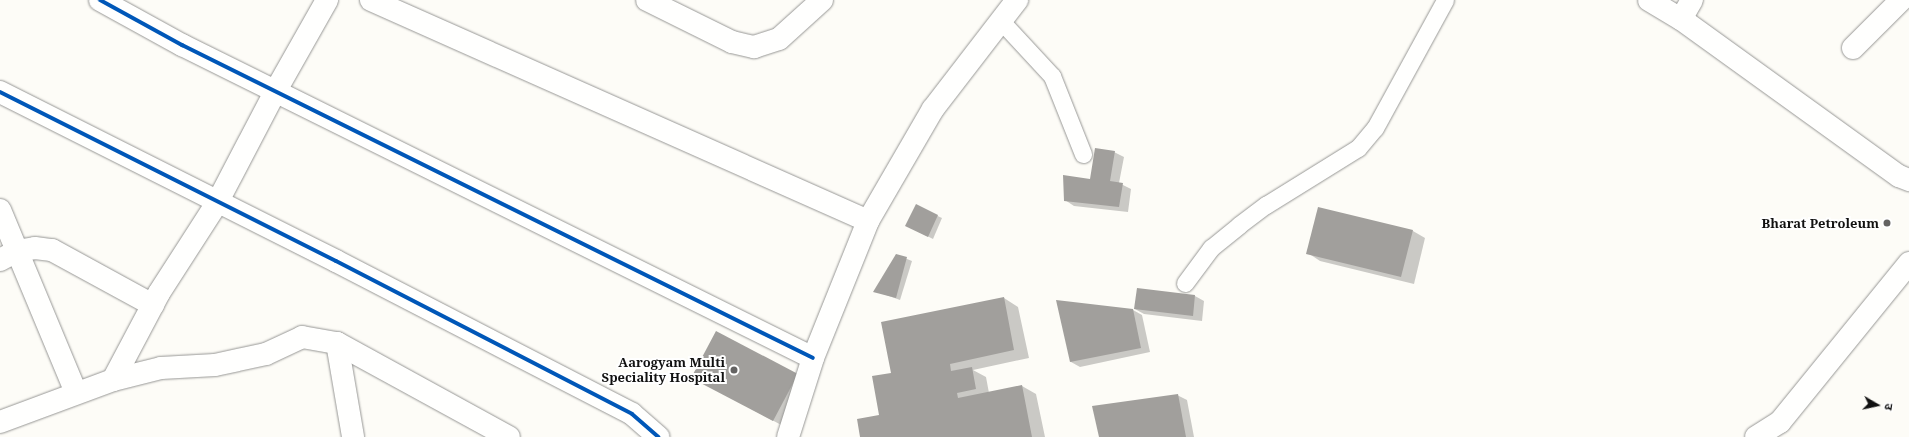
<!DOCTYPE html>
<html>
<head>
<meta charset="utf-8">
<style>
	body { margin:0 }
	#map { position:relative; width:1909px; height:437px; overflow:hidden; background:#fdfcf7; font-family:"Noto Serif","Noto Sans Devanagari",serif }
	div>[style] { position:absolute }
	.shadow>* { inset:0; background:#0003 }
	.building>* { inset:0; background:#a19f9c }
	.roads { filter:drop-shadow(0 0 1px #979795) drop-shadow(0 0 1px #979795) }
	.service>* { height:17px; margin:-8.5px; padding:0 8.5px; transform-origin:8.5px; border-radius:8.5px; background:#fffffe }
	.minor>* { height:22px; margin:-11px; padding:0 11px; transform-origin:11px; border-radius:11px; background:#fffffe }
	.tertiary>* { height:22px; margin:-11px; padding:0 11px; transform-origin:11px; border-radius:11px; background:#fffffe }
	.cycleway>* { height:4px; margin:-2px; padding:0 2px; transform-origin:2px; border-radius:2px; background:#0057b8 }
	.dots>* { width:11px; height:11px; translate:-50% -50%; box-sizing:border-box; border:2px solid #fff; border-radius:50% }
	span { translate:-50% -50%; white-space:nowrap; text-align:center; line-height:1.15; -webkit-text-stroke:4px #fff; paint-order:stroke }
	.poi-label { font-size:13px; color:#111; font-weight:700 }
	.right { translate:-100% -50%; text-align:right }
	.north { position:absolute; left:1857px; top:385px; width:40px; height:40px; -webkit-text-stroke:3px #fff; paint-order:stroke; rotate:99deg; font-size:11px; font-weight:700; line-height:16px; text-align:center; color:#111 }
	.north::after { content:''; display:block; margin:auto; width:14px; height:18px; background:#111; clip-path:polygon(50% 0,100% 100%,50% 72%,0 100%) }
</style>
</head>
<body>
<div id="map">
	<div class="shadow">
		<i style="clip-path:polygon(1114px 152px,1124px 157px,1119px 183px,1131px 189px,1128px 212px,1074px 206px,1065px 200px,1091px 180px)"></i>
		<i style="clip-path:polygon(916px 206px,942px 218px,933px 239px,911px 228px)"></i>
		<i style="clip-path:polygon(1413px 231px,1425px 238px,1414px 284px,1320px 261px,1308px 253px)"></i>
		<i style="clip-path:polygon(897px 255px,912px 261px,900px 300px,875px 291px)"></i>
		<i style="clip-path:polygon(1195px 296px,1204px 301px,1202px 321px,1144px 314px,1135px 309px)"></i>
		<i style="clip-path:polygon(1004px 298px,1018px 307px,1029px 358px,973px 370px,986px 377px,989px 393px,1022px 386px,1036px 394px,1045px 437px,861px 437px,880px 415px,892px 373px)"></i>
		<i style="clip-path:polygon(1057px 302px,1133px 310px,1142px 315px,1150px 352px,1080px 367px,1071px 362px)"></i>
		<i style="clip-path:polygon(797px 375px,785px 427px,705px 384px)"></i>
		<i style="clip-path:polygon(1177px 395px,1187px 400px,1194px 437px,1100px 437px)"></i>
	</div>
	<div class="building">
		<i style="clip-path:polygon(1095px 148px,1115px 151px,1110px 181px,1123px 183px,1119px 207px,1064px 201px,1063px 175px,1090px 179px)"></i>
		<i style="clip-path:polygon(916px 204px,938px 215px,928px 237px,905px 226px)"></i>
		<i style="clip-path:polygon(1318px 207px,1413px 230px,1401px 277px,1306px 254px)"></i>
		<i style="clip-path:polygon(896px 254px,907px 257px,896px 298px,873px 292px)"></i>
		<i style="clip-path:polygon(1137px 288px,1195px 295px,1193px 316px,1134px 309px)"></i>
		<i style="clip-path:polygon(1004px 297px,1014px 350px,950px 364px,951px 371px,972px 367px,976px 389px,957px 393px,958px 398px,1022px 385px,1032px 437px,860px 437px,857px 419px,879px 415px,872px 376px,891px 373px,881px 322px)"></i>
		<i style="clip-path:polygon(1056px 300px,1133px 309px,1141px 348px,1070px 362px)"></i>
		<i style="clip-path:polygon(716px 331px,798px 374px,773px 421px,691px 378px)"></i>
		<i style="clip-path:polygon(1178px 394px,1186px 437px,1099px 437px,1092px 406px)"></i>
	</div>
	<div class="roads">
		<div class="service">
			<i style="left:1001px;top:21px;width:75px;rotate:47.2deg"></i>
			<i style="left:1052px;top:76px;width:84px;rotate:68.3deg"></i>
			<i style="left:1185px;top:283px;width:44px;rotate:-53.4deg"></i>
			<i style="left:1211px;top:248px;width:36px;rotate:-39deg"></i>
			<i style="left:1239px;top:225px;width:34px;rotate:-37deg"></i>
			<i style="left:1266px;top:205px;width:108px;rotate:-31.8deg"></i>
			<i style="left:1358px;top:148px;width:26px;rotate:-50deg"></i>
			<i style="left:1375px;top:128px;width:146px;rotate:-61.3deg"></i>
		</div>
		<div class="minor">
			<i style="left:100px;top:0;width:94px;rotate:28.8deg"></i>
			<i style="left:182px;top:45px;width:704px;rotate:26.38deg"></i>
			<i style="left:371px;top:0;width:544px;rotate:23.97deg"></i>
			<i style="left:647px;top:0;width:95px;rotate:26.3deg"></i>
			<i style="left:732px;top:42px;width:23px;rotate:13deg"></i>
			<i style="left:754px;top:47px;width:26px;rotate:-18deg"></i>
			<i style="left:779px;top:39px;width:58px;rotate:-42.2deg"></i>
			<i style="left:1681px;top:19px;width:22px;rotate:-60deg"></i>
			<i style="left:1853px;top:48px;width:68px;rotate:-45deg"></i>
			<i style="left:0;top:92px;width:376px;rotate:26.7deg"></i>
			<i style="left:336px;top:261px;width:333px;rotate:27.3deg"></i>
			<i style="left:632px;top:414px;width:35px;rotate:41deg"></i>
			<i style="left:0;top:210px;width:198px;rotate:67.4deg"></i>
			<i style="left:0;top:260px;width:19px;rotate:-28deg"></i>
			<i style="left:17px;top:251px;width:18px;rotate:-9deg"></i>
			<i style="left:35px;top:248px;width:17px;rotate:7deg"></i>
			<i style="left:52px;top:250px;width:115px;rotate:28.6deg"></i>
			<i style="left:337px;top:343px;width:95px;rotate:80.3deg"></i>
			<i style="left:113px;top:380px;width:98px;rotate:-62.1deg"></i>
			<i style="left:159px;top:293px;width:107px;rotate:-57.2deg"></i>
			<i style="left:217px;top:203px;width:125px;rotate:-62.4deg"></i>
			<i style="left:275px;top:92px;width:106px;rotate:-60.5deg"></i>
			<i style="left:0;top:422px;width:121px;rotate:-20.4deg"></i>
			<i style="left:113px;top:380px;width:49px;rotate:-14deg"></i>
			<i style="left:161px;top:368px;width:54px;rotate:-3.2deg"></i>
			<i style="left:215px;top:365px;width:52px;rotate:-12.2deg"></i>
			<i style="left:266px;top:354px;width:40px;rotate:-25deg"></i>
			<i style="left:302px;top:337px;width:36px;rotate:10deg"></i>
			<i style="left:337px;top:343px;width:196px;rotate:28.7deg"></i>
			<i style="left:788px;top:437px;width:83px;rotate:-72.4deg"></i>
			<i style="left:813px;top:358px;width:148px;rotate:-68.1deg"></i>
			<i style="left:868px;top:221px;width:129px;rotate:-59.9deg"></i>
			<i style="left:933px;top:109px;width:138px;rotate:-52.4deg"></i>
		</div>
		<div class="tertiary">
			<i style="left:1649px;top:0;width:37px;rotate:31deg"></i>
			<i style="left:1681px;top:19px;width:269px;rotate:35.8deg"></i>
			<i style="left:1899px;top:176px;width:11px;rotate:22deg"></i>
			<i style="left:1756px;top:437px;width:28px;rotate:-32deg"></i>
			<i style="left:1780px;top:422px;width:205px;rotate:-50.9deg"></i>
		</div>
	</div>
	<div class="cycleway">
		<i style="left:100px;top:0;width:94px;rotate:28.8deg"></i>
		<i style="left:182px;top:45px;width:704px;rotate:26.38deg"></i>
		<i style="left:0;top:92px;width:376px;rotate:26.7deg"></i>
		<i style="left:336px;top:261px;width:333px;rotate:27.3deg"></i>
		<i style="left:632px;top:414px;width:35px;rotate:41deg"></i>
	</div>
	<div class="dots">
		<i style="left:1887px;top:223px;background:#646362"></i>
		<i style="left:734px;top:370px;background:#646362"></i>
	</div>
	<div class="poi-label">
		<span class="right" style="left:1879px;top:223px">Bharat Petroleum</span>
		<span class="right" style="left:725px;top:370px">Aarogyam Multi<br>Speciality Hospital</span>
	</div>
	<div class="north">उ</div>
</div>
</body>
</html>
